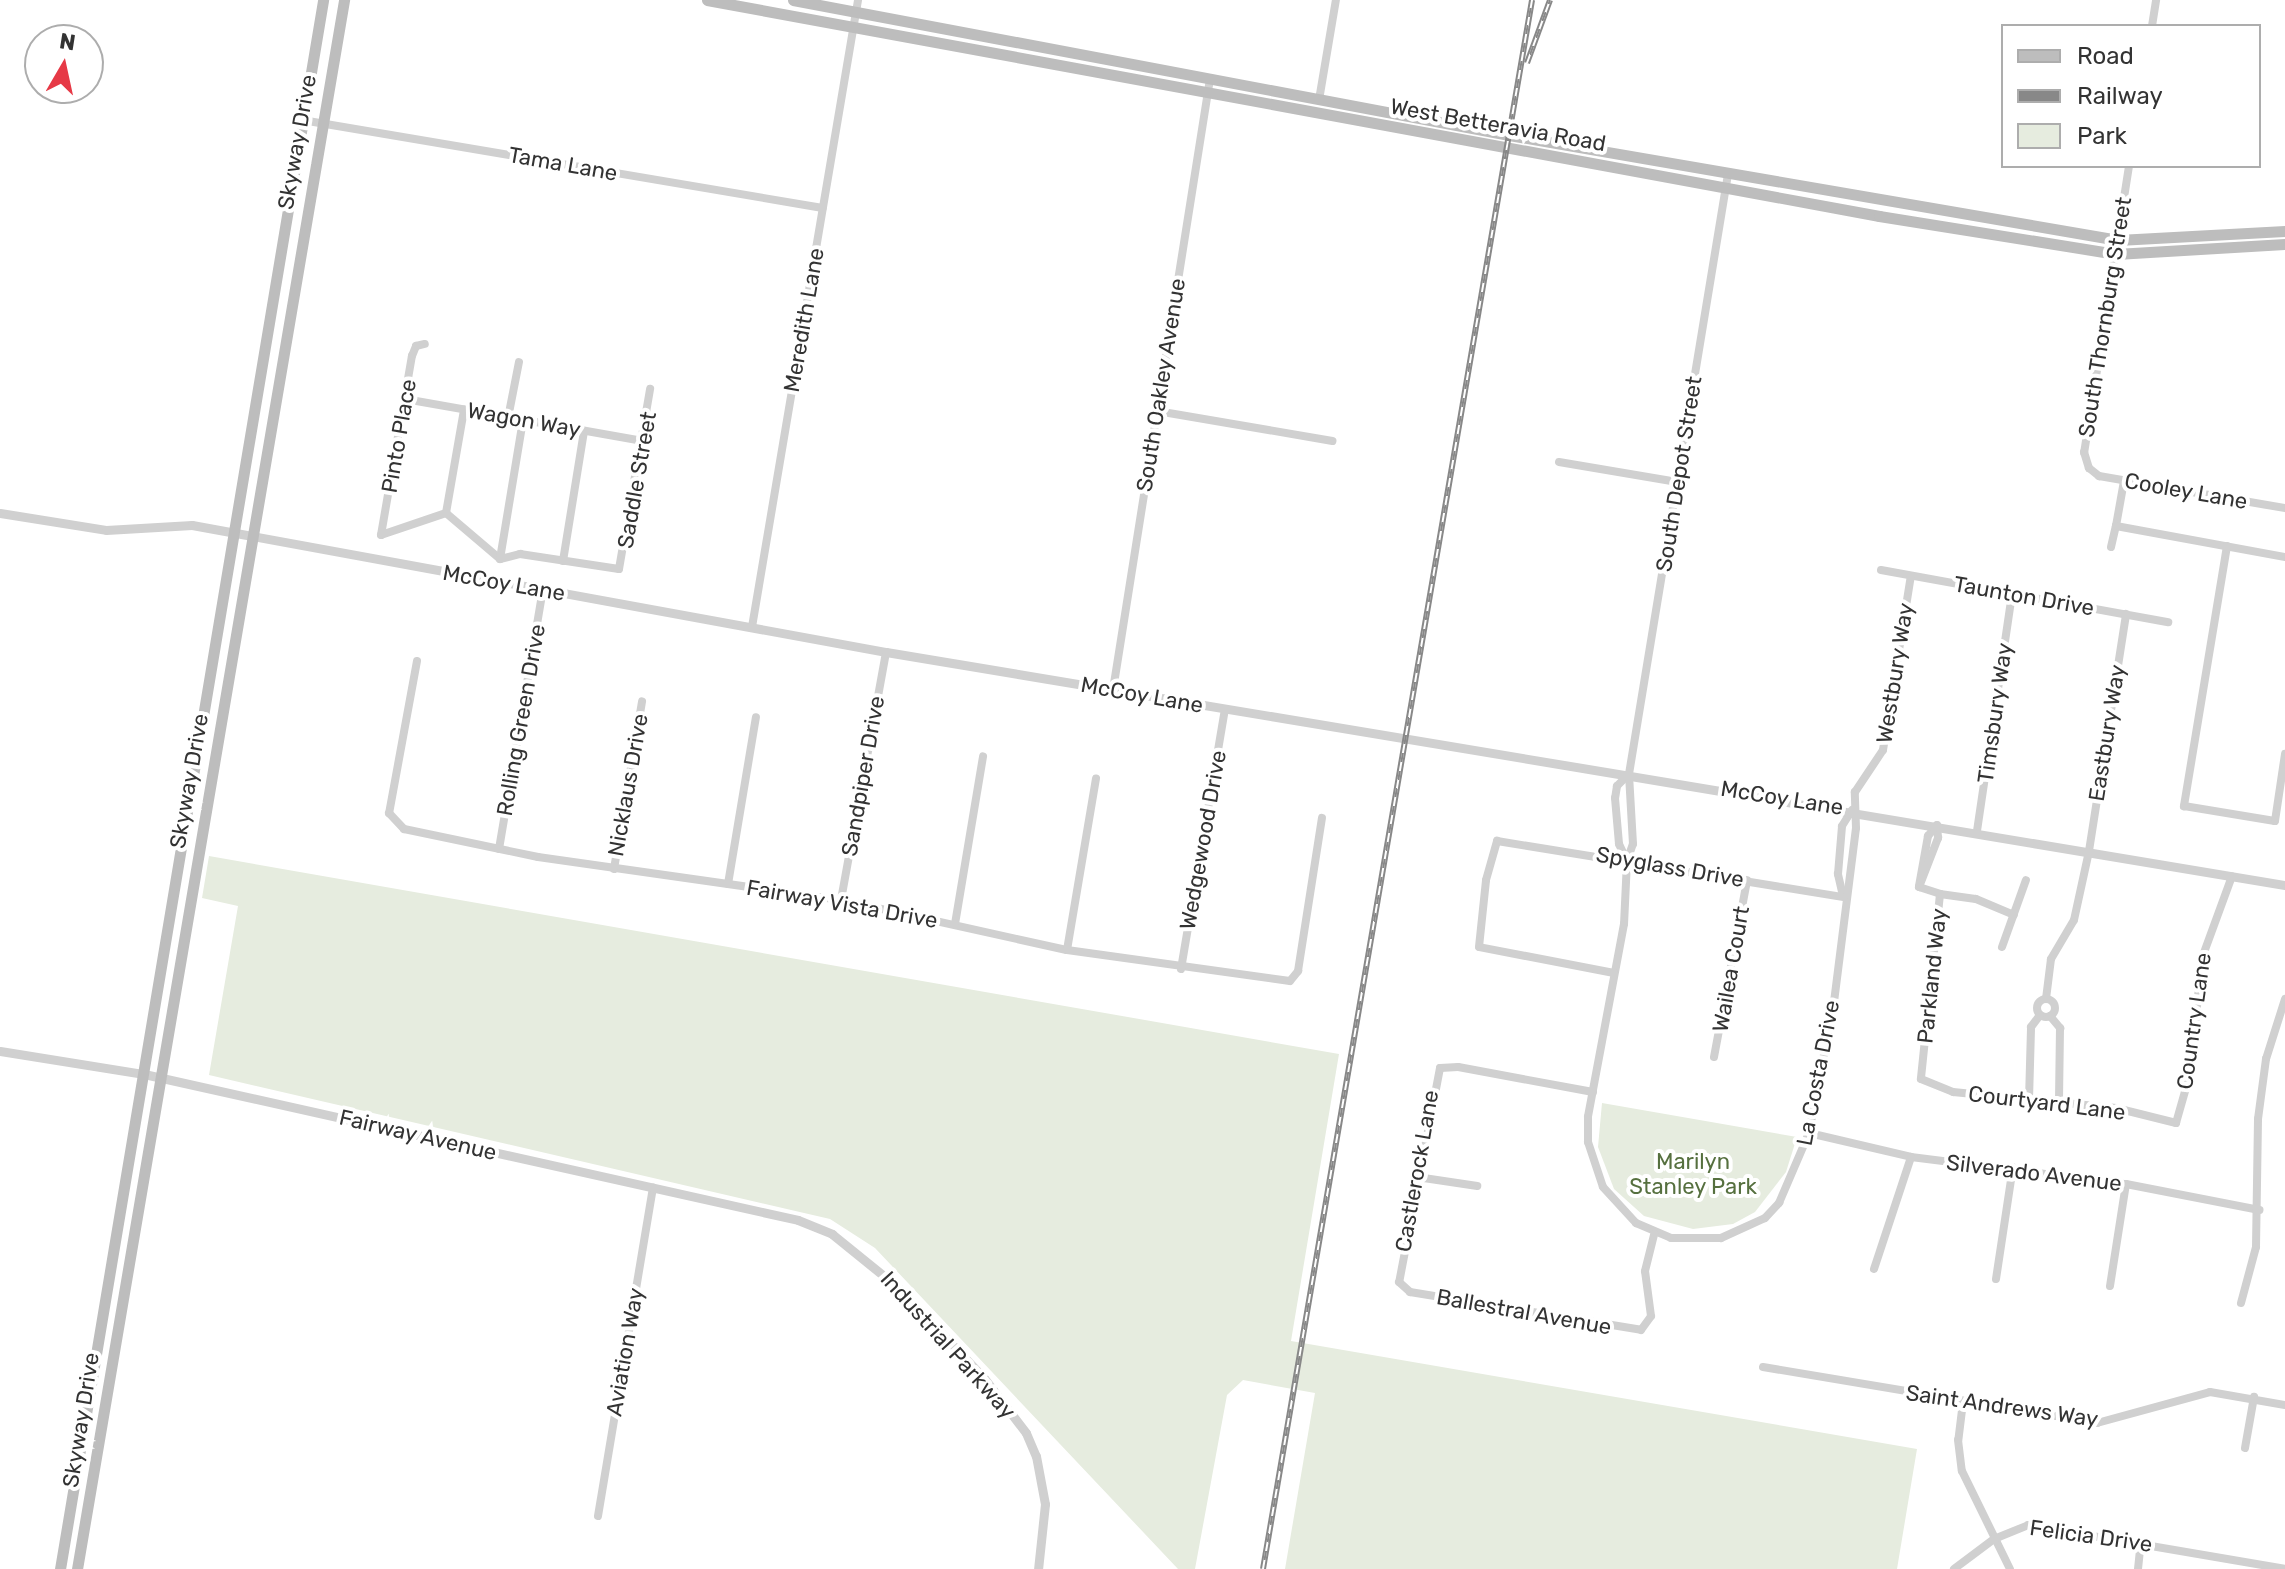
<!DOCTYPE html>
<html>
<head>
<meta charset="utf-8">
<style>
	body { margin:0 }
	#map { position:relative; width:2285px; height:1569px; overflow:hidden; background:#fff; font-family:Rubik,sans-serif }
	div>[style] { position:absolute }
	.green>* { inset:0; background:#e6ecdf }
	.minor>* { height:8px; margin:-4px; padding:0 4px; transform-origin:4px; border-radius:4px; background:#d0d0d0 }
	.minor>.ring { margin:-4px; padding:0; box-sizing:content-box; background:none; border:8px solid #d0d0d0; border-radius:50% }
	.tertiary>* { height:9px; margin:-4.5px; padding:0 4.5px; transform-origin:4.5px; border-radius:4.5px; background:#d0d0d0 }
	.secondary>* { height:11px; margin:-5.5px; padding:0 5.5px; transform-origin:5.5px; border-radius:5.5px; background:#bdbdbd }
	.rail>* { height:6px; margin-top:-3px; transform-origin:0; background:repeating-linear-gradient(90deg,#fff 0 9px,#888 0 18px); box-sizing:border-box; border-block:2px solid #888 }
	span { translate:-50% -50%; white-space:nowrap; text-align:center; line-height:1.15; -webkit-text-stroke:8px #fff; paint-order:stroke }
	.street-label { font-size:22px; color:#333 }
	.park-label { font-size:22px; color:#56703f }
	.legend { position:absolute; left:2001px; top:24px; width:260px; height:144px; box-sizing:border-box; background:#fff; border:2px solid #adadad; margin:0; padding:10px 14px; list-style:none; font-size:24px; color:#333 }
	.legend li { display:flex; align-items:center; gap:16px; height:40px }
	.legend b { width:40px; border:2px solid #adadad }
	.north { position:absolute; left:24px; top:24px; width:80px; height:80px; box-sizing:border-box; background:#fff; border:2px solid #adadad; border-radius:50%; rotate:9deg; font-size:22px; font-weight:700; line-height:32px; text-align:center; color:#333 }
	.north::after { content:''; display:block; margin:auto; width:28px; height:36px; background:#e63946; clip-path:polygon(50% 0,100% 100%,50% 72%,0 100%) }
</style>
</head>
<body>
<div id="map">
	<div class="green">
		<i style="clip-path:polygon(209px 856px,1339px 1054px,1291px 1341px,1917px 1449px,1897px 1569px,1285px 1569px,1315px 1393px,1243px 1380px,1227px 1395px,1195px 1569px,1178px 1569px,875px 1248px,830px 1219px,209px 1075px,238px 906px,202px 898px)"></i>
		<i style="clip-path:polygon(1602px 1103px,1797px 1137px,1786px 1172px,1755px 1212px,1733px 1224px,1693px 1229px,1644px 1216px,1614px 1189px,1598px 1147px)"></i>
	</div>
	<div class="minor">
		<i style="left:2152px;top:26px;width:26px;rotate:-81deg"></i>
		<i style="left:1319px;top:100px;width:101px;rotate:-80.4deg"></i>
		<i style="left:302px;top:120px;width:528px;rotate:9.59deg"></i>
		<i style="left:2129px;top:166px;width:290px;rotate:98.9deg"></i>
		<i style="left:2084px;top:452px;width:17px;rotate:73deg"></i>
		<i style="left:2089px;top:468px;width:13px;rotate:39deg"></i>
		<i style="left:2099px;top:476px;width:189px;rotate:9.8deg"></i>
		<i style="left:405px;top:399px;width:243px;rotate:10deg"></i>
		<i style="left:1157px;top:411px;width:178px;rotate:9.7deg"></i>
		<i style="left:508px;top:418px;width:57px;rotate:-78.9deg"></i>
		<i style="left:1559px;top:462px;width:120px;rotate:9.6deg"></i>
		<i style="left:2124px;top:481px;width:46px;rotate:100.1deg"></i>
		<i style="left:2116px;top:526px;width:172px;rotate:10.4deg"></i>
		<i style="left:446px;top:513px;width:105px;rotate:-80.1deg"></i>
		<i style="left:381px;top:535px;width:182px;rotate:-80.2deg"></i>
		<i style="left:412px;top:356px;width:11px;rotate:-68deg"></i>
		<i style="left:416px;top:346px;width:9px;rotate:-13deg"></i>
		<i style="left:381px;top:535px;width:69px;rotate:-18.7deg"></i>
		<i style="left:446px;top:513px;width:71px;rotate:40.4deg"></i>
		<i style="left:2227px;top:546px;width:264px;rotate:99.4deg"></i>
		<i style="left:2184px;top:806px;width:92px;rotate:9.4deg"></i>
		<i style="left:2275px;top:821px;width:68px;rotate:-81.5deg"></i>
		<i style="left:2111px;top:547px;width:22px;rotate:-77deg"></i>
		<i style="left:500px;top:559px;width:21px;rotate:-14deg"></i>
		<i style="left:520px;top:554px;width:100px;rotate:8.6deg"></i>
		<i style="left:619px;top:569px;width:183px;rotate:-80.2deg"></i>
		<i style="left:500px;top:559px;width:141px;rotate:-80.6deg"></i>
		<i style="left:563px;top:561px;width:132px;rotate:-80.8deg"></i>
		<i style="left:1881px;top:570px;width:292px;rotate:10.3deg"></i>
		<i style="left:752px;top:627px;width:636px;rotate:-80.4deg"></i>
		<i style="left:417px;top:661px;width:155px;rotate:100.4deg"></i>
		<i style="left:389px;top:813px;width:22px;rotate:47deg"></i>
		<i style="left:404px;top:829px;width:137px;rotate:11.8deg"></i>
		<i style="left:538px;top:857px;width:306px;rotate:8.1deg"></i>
		<i style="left:841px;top:900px;width:231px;rotate:12.5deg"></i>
		<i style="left:1067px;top:950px;width:225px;rotate:7.9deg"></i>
		<i style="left:1290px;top:981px;width:13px;rotate:-51deg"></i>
		<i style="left:1298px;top:971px;width:155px;rotate:-81.1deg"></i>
		<i style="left:1113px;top:690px;width:619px;rotate:-80.98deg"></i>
		<i style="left:1629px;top:774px;width:17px;rotate:135deg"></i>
		<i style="left:1617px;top:786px;width:12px;rotate:99deg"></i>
		<i style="left:1615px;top:798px;width:46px;rotate:85deg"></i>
		<i style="left:1619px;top:844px;width:19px;rotate:65deg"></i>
		<i style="left:1627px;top:861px;width:63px;rotate:92.7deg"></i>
		<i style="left:1624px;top:924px;width:196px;rotate:100.6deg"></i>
		<i style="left:1588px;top:1117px;width:25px;rotate:90deg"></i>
		<i style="left:1588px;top:1142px;width:47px;rotate:71.6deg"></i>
		<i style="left:1603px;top:1187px;width:49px;rotate:47.5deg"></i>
		<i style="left:1636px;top:1223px;width:38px;rotate:23deg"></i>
		<i style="left:1671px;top:1238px;width:50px"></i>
		<i style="left:1721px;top:1238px;width:48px;rotate:-24.4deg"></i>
		<i style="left:1765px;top:1218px;width:21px;rotate:-47deg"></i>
		<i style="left:1779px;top:1203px;width:76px;rotate:-66.8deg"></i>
		<i style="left:1809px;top:1133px;width:133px;rotate:-79.2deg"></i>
		<i style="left:1834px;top:1002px;width:175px;rotate:-82.8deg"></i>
		<i style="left:1856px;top:828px;width:36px;rotate:-92deg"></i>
		<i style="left:1855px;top:792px;width:50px;rotate:-56.3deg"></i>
		<i style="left:1883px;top:750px;width:176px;rotate:-80.9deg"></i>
		<i style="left:1977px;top:831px;width:240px;rotate:-81.6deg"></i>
		<i style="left:499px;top:849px;width:263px;rotate:-80.4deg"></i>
		<i style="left:1627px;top:861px;width:18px;rotate:-71deg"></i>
		<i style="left:1633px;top:844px;width:70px;rotate:-93.3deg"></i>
		<i style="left:1629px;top:774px;width:608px;rotate:-80.63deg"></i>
		<i style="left:614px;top:869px;width:170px;rotate:-80.5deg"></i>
		<i style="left:728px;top:884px;width:169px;rotate:-80.5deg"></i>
		<i style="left:1919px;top:886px;width:51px;rotate:-79.8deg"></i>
		<i style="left:1928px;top:836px;width:14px;rotate:-51deg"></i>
		<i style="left:1919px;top:887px;width:22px;rotate:18deg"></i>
		<i style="left:1940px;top:894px;width:186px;rotate:95.9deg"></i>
		<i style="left:1921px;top:1079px;width:35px;rotate:22deg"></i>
		<i style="left:1953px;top:1092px;width:164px;rotate:5.6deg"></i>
		<i style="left:2116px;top:1108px;width:62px;rotate:14deg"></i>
		<i style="left:2176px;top:1123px;width:51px;rotate:-74.1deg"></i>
		<i style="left:2190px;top:1074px;width:117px;rotate:-84.1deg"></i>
		<i style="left:2202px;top:958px;width:87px;rotate:-69.9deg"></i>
		<i style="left:1919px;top:887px;width:53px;rotate:-68.8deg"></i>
		<i style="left:1938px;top:838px;width:13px;rotate:-94deg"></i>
		<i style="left:1940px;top:894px;width:36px;rotate:8deg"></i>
		<i style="left:1976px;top:899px;width:41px;rotate:22.8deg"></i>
		<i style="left:1843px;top:896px;width:23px;rotate:-103deg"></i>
		<i style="left:1838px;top:874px;width:48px;rotate:-85.2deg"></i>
		<i style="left:1842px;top:826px;width:19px;rotate:-58deg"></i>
		<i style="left:841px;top:900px;width:252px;rotate:-79.7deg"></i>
		<i style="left:955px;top:924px;width:170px;rotate:-80.5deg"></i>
		<i style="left:2002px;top:947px;width:71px;rotate:-70.3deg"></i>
		<i style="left:1067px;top:950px;width:174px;rotate:-80.4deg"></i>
		<i style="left:1181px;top:969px;width:263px;rotate:-80.4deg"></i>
		<i style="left:1614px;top:973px;width:137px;rotate:-169.1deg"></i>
		<i style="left:1479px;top:947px;width:67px;rotate:-84deg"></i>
		<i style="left:1486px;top:880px;width:41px;rotate:-74.2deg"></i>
		<i style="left:1497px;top:841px;width:351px;rotate:9.2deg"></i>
		<i class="ring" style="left:2037px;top:999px;width:10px;height:10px"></i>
		<i style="left:2046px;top:999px;width:40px;rotate:-82.9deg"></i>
		<i style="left:2051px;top:959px;width:45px;rotate:-59.5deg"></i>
		<i style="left:2074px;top:920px;width:71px;rotate:-77.7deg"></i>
		<i style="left:2089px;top:851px;width:240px;rotate:-81.1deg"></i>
		<i style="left:2050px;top:1016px;width:16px;rotate:50deg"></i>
		<i style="left:2060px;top:1028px;width:75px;rotate:90.8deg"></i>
		<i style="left:1714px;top:1057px;width:180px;rotate:-79.4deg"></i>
		<i style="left:1593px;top:1092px;width:137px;rotate:-169.5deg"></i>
		<i style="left:1458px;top:1067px;width:18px;rotate:177deg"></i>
		<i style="left:1440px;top:1068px;width:218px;rotate:100.8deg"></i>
		<i style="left:1399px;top:1282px;width:15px;rotate:42deg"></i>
		<i style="left:1410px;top:1292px;width:234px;rotate:9.3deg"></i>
		<i style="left:1641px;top:1330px;width:17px;rotate:-54deg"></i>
		<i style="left:1651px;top:1316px;width:45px;rotate:-97.6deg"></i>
		<i style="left:1645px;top:1271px;width:38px;rotate:-76deg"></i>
		<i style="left:2029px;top:1100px;width:73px;rotate:-88.4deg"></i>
		<i style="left:2031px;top:1027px;width:15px;rotate:-53deg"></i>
		<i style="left:1809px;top:1133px;width:105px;rotate:13.2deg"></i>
		<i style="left:1911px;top:1157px;width:217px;rotate:7.2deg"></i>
		<i style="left:2126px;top:1184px;width:136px;rotate:11deg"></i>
		<i style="left:1417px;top:1177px;width:61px;rotate:8.5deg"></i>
		<i style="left:1874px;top:1269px;width:118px;rotate:-71.7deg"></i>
		<i style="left:1996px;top:1279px;width:113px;rotate:-81.4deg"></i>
		<i style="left:2110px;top:1286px;width:103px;rotate:-81.1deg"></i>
		<i style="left:2241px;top:1303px;width:58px;rotate:-75deg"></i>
		<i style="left:2256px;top:1247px;width:128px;rotate:-89.1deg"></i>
		<i style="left:2258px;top:1119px;width:61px;rotate:-82.4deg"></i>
		<i style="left:2266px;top:1059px;width:63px;rotate:-72.4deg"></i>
		<i style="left:1763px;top:1367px;width:339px;rotate:9.5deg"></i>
		<i style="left:2097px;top:1423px;width:117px;rotate:-15.3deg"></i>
		<i style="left:2210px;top:1392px;width:76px;rotate:9.8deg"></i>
		<i style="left:1963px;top:1402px;width:38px;rotate:97deg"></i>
		<i style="left:1958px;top:1440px;width:31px;rotate:83deg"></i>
		<i style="left:1962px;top:1471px;width:109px;rotate:63.9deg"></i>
		<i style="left:2245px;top:1448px;width:52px;rotate:-80deg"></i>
		<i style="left:598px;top:1516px;width:333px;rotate:-80.5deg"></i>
		<i style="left:1954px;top:1569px;width:50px;rotate:-36.9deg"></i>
		<i style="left:1994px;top:1539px;width:37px;rotate:-22deg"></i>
		<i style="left:2028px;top:1525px;width:261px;rotate:9.7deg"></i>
		<i style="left:2138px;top:1569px;width:27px;rotate:-84deg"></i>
	</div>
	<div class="tertiary">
		<i style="left:0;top:513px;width:107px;rotate:9.1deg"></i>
		<i style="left:106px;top:530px;width:86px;rotate:-3.3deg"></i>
		<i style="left:192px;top:525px;width:706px;rotate:10.37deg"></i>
		<i style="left:886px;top:652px;width:1418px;rotate:9.46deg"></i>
		<i style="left:0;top:1051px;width:146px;rotate:9.1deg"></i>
		<i style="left:144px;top:1074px;width:670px;rotate:12.58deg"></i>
		<i style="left:798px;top:1220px;width:37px;rotate:22deg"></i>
		<i style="left:832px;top:1234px;width:87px;rotate:39deg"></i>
		<i style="left:900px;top:1289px;width:122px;rotate:46.7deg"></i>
		<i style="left:984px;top:1378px;width:69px;rotate:52.6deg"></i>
		<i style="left:1026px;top:1433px;width:25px;rotate:67deg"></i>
		<i style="left:1036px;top:1456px;width:49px;rotate:79.4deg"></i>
		<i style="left:1045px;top:1504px;width:65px;rotate:96.1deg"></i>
	</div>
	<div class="secondary">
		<i style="left:707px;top:0;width:1192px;rotate:10.44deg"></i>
		<i style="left:1879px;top:216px;width:240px;rotate:9.1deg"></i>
		<i style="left:2116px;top:254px;width:169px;rotate:-3.4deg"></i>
		<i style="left:793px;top:0;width:729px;rotate:10.68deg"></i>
		<i style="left:1509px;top:135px;width:618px;rotate:9.78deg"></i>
		<i style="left:2118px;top:240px;width:167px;rotate:-3.1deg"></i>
		<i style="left:60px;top:1569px;width:1591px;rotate:-80.48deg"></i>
		<i style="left:77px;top:1569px;width:1592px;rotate:-80.34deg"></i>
	</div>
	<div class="rail">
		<i style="left:1527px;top:63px;width:67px;rotate:-69.9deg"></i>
		<i style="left:1263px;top:1569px;width:1592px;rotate:-80.27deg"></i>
	</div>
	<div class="street-label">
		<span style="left:1498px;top:125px;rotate:10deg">West Betteravia Road</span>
		<span style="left:297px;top:142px;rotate:-80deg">Skyway Drive</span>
		<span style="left:563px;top:164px;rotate:10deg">Tama Lane</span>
		<span style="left:2105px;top:317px;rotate:-81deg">South Thornburg Street</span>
		<span style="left:804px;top:320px;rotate:-80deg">Meredith Lane</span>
		<span style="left:1161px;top:385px;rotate:-81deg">South Oakley Avenue</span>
		<span style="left:524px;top:420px;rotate:10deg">Wagon Way</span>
		<span style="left:399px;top:436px;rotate:-80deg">Pinto Place</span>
		<span style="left:1679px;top:474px;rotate:-81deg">South Depot Street</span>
		<span style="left:637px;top:480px;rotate:-80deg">Saddle Street</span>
		<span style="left:2186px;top:491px;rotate:10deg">Cooley Lane</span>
		<span style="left:504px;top:583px;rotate:10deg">McCoy Lane</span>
		<span style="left:2024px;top:596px;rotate:10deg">Taunton Drive</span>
		<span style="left:1895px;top:673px;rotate:-81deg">Westbury Way</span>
		<span style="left:1142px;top:695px;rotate:10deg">McCoy Lane</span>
		<span style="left:1995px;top:713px;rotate:-82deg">Timsbury Way</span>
		<span style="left:521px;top:720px;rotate:-80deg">Rolling Green Drive</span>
		<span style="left:2107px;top:733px;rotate:-81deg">Eastbury Way</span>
		<span style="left:863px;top:776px;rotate:-80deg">Sandpiper Drive</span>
		<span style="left:189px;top:781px;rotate:-80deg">Skyway Drive</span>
		<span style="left:628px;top:785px;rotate:-80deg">Nicklaus Drive</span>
		<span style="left:1782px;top:798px;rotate:9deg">McCoy Lane</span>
		<span style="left:1203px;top:840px;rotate:-80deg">Wedgewood Drive</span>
		<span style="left:1670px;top:867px;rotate:10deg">Spyglass Drive</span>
		<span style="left:842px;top:904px;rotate:10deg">Fairway Vista Drive</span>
		<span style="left:1731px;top:969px;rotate:-80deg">Wailea Court</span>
		<span style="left:1932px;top:976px;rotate:-84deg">Parkland Way</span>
		<span style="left:2194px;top:1021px;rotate:-82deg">Country Lane</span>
		<span style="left:1818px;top:1073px;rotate:-79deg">La Costa Drive</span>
		<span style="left:2047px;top:1103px;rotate:7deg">Courtyard Lane</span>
		<span style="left:418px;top:1135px;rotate:13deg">Fairway Avenue</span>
		<span style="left:1417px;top:1171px;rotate:-80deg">Castlerock Lane</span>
		<span style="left:2034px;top:1173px;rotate:7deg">Silverado Avenue</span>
		<span style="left:1524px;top:1312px;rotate:10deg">Ballestral Avenue</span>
		<span style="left:948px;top:1345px;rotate:48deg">Industrial Parkway</span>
		<span style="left:625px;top:1352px;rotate:-80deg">Aviation Way</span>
		<span style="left:2002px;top:1406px;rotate:8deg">Saint Andrews Way</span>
		<span style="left:81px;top:1420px;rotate:-81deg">Skyway Drive</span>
		<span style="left:2091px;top:1536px;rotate:8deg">Felicia Drive</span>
	</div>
	<div class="park-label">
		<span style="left:1693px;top:1174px">Marilyn<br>Stanley Park</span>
	</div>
	<ul class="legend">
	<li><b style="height:10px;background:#bdbdbd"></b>Road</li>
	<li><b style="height:10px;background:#888"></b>Railway</li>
	<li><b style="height:22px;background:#e6ecdf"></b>Park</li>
	</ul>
	<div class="north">N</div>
</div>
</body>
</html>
